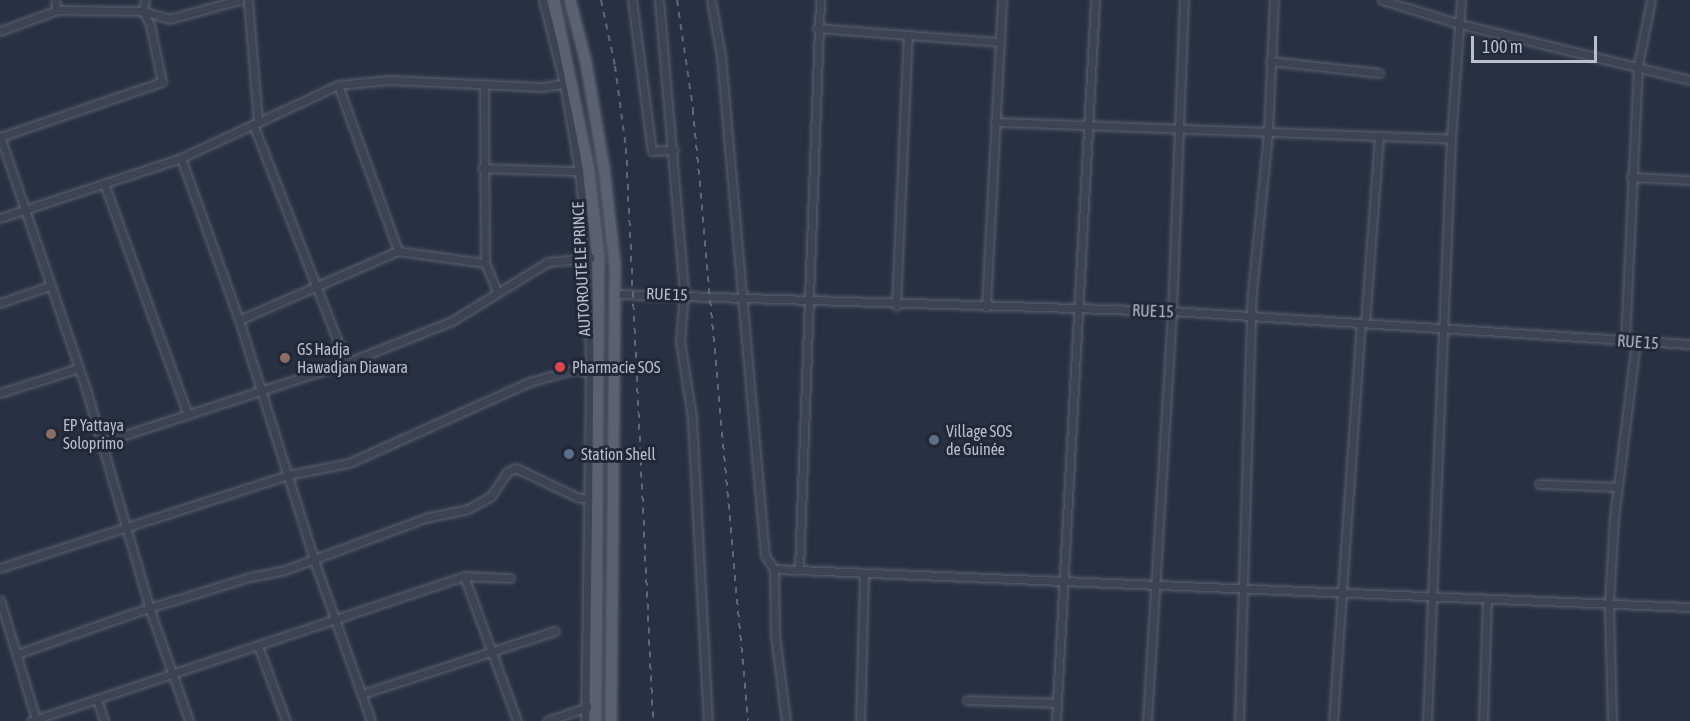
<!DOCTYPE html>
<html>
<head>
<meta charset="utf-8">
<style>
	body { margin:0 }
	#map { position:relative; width:1690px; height:721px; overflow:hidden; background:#283142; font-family:"Asap Condensed",sans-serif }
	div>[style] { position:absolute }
	.roads { filter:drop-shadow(0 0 2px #5a616f) drop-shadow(0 0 2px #5a616f) }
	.minor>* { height:7px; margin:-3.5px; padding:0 3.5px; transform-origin:3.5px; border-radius:3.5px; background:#3c4351 }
	.primary>* { height:10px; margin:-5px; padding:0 5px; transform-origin:5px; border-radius:5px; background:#5a6271 }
	.rail>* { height:2px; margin-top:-1px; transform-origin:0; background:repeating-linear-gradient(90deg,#5f6778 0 6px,transparent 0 12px) }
	.dots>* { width:16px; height:16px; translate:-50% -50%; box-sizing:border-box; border:3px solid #212837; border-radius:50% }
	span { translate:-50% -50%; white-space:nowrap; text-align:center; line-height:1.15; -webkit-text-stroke:6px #212837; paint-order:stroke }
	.street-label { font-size:16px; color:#b9bfcb }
	.poi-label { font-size:16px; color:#b9bfcb }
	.left { translate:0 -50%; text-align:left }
	.scale { position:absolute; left:1471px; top:36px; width:126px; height:27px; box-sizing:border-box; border:3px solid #b9bfcb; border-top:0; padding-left:8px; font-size:18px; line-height:21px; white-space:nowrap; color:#b9bfcb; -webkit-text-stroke:4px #212837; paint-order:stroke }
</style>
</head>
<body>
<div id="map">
	<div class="roads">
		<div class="minor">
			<i style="left:55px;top:0;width:10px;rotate:79deg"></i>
			<i style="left:248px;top:0;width:122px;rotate:85.3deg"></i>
			<i style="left:543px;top:0;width:86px;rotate:75.8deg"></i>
			<i style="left:564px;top:83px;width:89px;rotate:80.3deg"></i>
			<i style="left:579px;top:171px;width:86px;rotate:84deg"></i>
			<i style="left:588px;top:257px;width:118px;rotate:89deg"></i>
			<i style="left:590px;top:375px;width:346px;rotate:90.8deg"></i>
			<i style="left:632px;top:0;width:152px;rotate:82.5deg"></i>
			<i style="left:652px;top:151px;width:22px;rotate:-3deg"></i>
			<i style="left:659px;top:0;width:295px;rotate:85.1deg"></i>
			<i style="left:684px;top:294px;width:47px;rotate:94.9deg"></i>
			<i style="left:680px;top:341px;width:78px;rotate:81.1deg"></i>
			<i style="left:692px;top:418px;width:303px;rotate:87deg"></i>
			<i style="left:711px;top:0;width:57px;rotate:79.9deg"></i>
			<i style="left:721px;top:56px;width:502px;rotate:84.97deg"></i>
			<i style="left:765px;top:556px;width:16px;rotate:55deg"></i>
			<i style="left:774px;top:569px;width:66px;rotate:89.1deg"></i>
			<i style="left:775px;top:635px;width:87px;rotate:82.7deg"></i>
			<i style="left:1382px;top:0;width:82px;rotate:17.1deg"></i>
			<i style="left:1460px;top:24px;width:237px;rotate:13.7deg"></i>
			<i style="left:817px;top:28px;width:184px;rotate:4.4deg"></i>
			<i style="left:0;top:31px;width:61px;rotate:-20.2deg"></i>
			<i style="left:57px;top:10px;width:86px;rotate:0.7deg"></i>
			<i style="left:143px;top:11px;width:27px;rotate:17deg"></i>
			<i style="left:169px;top:19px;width:73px;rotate:-15.2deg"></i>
			<i style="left:1270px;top:61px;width:110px;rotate:6.3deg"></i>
			<i style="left:484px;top:84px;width:179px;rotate:89.7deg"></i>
			<i style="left:485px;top:263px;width:30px;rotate:67deg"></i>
			<i style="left:338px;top:85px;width:177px;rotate:70.1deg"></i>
			<i style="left:995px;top:122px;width:456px;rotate:2.1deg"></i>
			<i style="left:253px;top:124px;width:256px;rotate:68.7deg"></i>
			<i style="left:0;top:136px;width:267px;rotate:71.2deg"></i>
			<i style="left:86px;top:389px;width:230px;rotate:73.8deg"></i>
			<i style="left:150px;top:610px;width:118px;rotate:70.6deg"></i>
			<i style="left:0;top:137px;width:171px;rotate:-18.8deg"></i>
			<i style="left:162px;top:82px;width:58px;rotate:-101.9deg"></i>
			<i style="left:150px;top:25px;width:16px;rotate:-117deg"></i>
			<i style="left:143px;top:11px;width:11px;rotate:-80deg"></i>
			<i style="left:181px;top:158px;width:172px;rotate:70.3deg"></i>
			<i style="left:239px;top:320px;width:251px;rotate:72.6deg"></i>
			<i style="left:314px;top:560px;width:171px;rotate:70.5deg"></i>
			<i style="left:482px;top:168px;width:97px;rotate:1.8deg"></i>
			<i style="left:1631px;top:177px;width:59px;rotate:2.9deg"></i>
			<i style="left:105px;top:186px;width:241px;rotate:70.1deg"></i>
			<i style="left:0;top:218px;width:191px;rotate:-18.3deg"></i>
			<i style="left:181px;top:158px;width:173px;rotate:-24.9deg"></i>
			<i style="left:338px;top:85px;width:52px;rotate:-5.5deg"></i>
			<i style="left:390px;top:80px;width:151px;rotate:2.7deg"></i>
			<i style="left:541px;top:87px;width:27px;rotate:-8deg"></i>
			<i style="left:615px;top:294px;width:557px;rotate:1.75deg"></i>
			<i style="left:1172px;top:311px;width:519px;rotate:3.65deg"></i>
			<i style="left:0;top:303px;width:52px;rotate:-19.1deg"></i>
			<i style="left:896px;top:306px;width:270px;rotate:-87.5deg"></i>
			<i style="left:986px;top:307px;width:307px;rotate:-87deg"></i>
			<i style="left:239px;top:320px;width:173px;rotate:-23.5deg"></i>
			<i style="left:398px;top:251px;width:88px;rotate:7.9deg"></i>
			<i style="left:1365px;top:323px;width:188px;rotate:-85.7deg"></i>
			<i style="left:1625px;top:341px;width:276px;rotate:-87.3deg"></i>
			<i style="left:1638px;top:65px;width:66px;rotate:-78.7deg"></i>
			<i style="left:0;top:393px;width:80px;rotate:-17.5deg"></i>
			<i style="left:103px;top:442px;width:256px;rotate:-18deg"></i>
			<i style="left:346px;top:363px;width:114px;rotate:-21.6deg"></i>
			<i style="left:452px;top:321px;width:113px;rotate:-31.6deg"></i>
			<i style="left:548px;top:262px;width:51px;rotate:-5.6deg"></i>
			<i style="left:1539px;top:484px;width:77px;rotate:2.2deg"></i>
			<i style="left:0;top:568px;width:303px;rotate:-17.9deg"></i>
			<i style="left:288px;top:475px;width:62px;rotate:-11.1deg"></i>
			<i style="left:349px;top:463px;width:197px;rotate:-24.2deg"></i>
			<i style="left:529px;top:382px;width:49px;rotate:-15.5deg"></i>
			<i style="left:576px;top:369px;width:17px;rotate:17deg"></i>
			<i style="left:774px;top:569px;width:917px;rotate:2.38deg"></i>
			<i style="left:799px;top:570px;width:570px;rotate:-87.89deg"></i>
			<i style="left:464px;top:576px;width:154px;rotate:69.9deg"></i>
			<i style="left:0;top:600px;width:124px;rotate:73.2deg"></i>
			<i style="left:258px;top:646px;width:80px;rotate:69.5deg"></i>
			<i style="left:17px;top:654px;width:126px;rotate:-19.4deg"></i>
			<i style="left:136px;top:612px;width:119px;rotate:-17.1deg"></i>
			<i style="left:250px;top:577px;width:33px;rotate:-11deg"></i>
			<i style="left:282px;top:571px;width:153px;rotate:-20.3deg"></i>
			<i style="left:425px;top:518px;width:44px;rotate:-11.8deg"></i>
			<i style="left:468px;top:509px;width:26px;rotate:-29deg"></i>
			<i style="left:491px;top:496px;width:29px;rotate:-56deg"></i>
			<i style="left:507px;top:472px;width:10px;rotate:-24deg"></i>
			<i style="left:516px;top:468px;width:70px;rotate:25.5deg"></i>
			<i style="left:579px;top:498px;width:12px"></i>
			<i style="left:362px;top:694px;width:203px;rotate:-18.1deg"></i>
			<i style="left:97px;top:699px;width:23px;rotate:72deg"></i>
			<i style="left:967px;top:700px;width:90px;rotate:1.9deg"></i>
			<i style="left:31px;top:721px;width:457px;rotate:-18.5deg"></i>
			<i style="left:464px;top:576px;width:46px;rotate:2.5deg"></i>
			<i style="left:547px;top:721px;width:52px;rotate:-19.1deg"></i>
			<i style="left:860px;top:721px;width:147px;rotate:-88.4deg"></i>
			<i style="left:1056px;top:721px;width:722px;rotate:-86.9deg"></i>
			<i style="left:1147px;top:721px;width:411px;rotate:-86.5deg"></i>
			<i style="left:1172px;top:311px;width:311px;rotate:-87.8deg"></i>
			<i style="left:1239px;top:721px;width:428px;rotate:-88.3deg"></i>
			<i style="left:1252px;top:293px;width:162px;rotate:-84.3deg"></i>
			<i style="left:1268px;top:132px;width:132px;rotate:-87.4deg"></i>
			<i style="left:1333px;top:721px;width:399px;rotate:-86deg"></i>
			<i style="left:1427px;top:721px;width:582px;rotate:-87.64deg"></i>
			<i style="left:1451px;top:139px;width:139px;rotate:-85.9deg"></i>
			<i style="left:1483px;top:721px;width:122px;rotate:-88.1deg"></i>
			<i style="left:1612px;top:721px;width:117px;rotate:-91.5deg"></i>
			<i style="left:1609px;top:604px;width:86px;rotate:-86.7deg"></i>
			<i style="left:1614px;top:518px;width:177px;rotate:-82.9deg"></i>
		</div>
		<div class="primary">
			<i style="left:554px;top:0;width:175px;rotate:78.4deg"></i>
			<i style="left:589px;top:171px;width:87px;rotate:83.4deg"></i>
			<i style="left:599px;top:257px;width:464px;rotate:90.4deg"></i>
			<i style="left:570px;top:0;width:65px;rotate:75.7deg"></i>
			<i style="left:586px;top:63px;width:107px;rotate:80.3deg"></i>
			<i style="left:604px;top:168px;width:99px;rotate:83.6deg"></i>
			<i style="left:615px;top:266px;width:455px;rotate:90.5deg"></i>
		</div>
	</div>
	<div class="rail">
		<i style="left:601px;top:0;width:67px;rotate:78deg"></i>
		<i style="left:615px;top:66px;width:83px;rotate:82.4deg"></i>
		<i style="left:626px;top:148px;width:574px;rotate:87.3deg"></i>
		<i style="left:677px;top:0;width:110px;rotate:81.6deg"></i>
		<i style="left:693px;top:109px;width:614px;rotate:84.86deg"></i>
	</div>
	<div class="dots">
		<i style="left:285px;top:358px;background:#8d6e63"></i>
		<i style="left:560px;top:367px;background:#e0444e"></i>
		<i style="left:51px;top:434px;background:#8d6e63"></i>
		<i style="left:934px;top:440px;background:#5c6f8a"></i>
		<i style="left:569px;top:454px;background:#5c6f8a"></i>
	</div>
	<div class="street-label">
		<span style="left:581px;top:269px;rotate:-93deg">AUTOROUTE LE PRINCE</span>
		<span style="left:667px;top:294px;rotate:2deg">RUE 15</span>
		<span style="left:1153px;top:311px;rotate:2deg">RUE 15</span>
		<span style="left:1638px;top:342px;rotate:4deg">RUE 15</span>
	</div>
	<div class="poi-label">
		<span class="left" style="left:297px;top:358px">GS Hadja<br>Hawadjan Diawara</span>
		<span class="left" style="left:572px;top:367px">Pharmacie SOS</span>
		<span class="left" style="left:63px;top:434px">EP Yattaya<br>Soloprimo</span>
		<span class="left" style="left:946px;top:440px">Village SOS<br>de Guinée</span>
		<span class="left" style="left:581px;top:454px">Station Shell</span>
	</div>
	<div class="scale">100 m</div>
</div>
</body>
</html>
